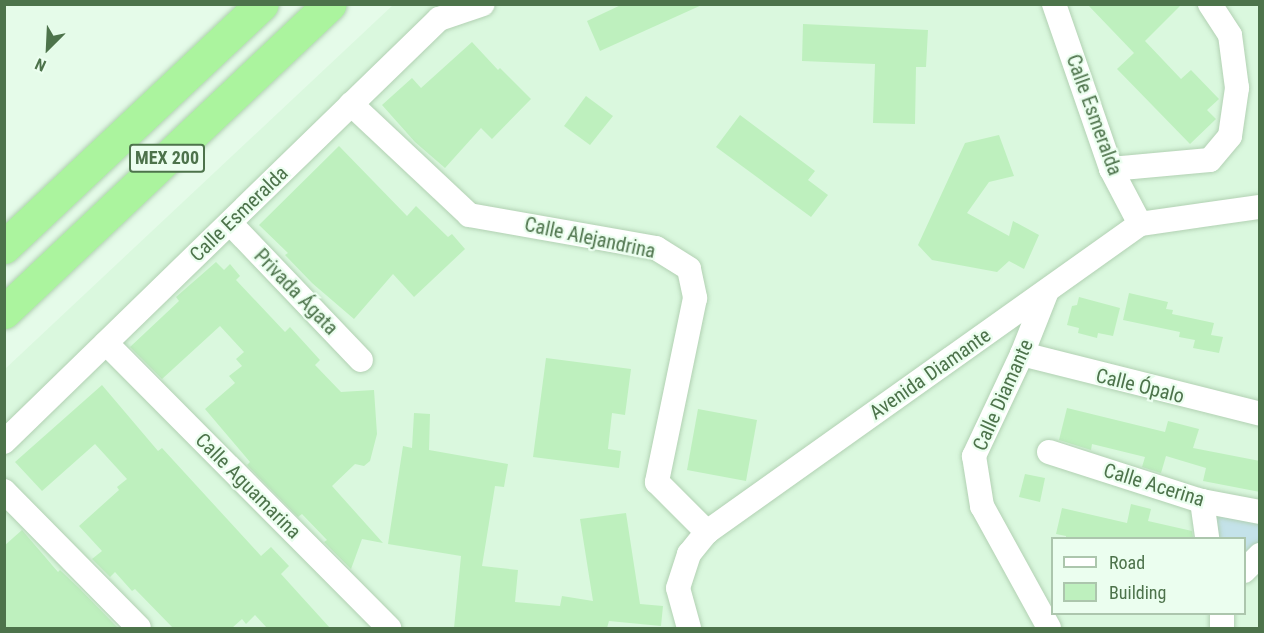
<!DOCTYPE html>
<html>
<head>
<meta charset="utf-8">
<style>
	body { margin:0 }
	#map { position:relative; width:1264px; height:633px; overflow:hidden; background:#e5fbe9; font-family:"Roboto Condensed",sans-serif }
	div>[style] { position:absolute }
	.residential>* { inset:0; background:#daf8de }
	.green>* { inset:0; background:#c4e2e9 }
	.building>* { inset:0; background:#bef0be }
	.roads { filter:drop-shadow(0 0 2px #b2d1b3) drop-shadow(0 0 2px #b2d1b3) }
	.minor>* { height:24px; margin:-12px; padding:0 12px; transform-origin:12px; border-radius:12px; background:#fff }
	.highway>* { height:33px; margin:-16.5px; padding:0 16.5px; transform-origin:16.5px; border-radius:16.5px; background:#abf49e }
	span { translate:-50% -50%; white-space:nowrap; text-align:center; line-height:1.15; -webkit-text-stroke:4.5px #ebfeef; paint-order:stroke }
	.shield-label span { padding:2px 4px; background:#ebfeef; border:2px solid; border-radius:4px; -webkit-text-stroke-width:0 }
	.shield-label { font-size:18px; color:#4d734b; font-weight:700 }
	.street-label { font-size:20px; color:#4d734b }
	.frame { position:absolute; inset:0; border:6px solid #4d734b; pointer-events:none }
	.legend { position:absolute; left:1051px; top:537px; width:195px; height:78px; box-sizing:border-box; background:#ebfeef; border:2px solid #acc6ad; margin:0; padding:8px 10px; list-style:none; font-size:18px; color:#4d734b }
	.legend li { display:flex; align-items:center; gap:12px; height:30px }
	.legend b { width:30px; border:2px solid #acc6ad }
	.north { position:absolute; left:18px; top:18px; width:60px; height:60px; -webkit-text-stroke:4px #ebfeef; paint-order:stroke; rotate:204deg; font-size:16px; font-weight:700; line-height:24px; text-align:center; color:#4d734b }
	.north::after { content:''; display:block; margin:auto; width:21px; height:27px; background:#4d734b; clip-path:polygon(50% 0,100% 100%,50% 72%,0 100%) }
</style>
</head>
<body>
<div id="map">
	<div class="residential">
		<i style="clip-path:polygon(evenodd,393px 5px,1259px 5px,1259px 628px,5px 628px,5px 369px,393px 5px,1052px 538px,1244px 538px,1244px 614px,1052px 614px,1052px 538px)"></i>
	</div>
	<div class="green">
		<i style="clip-path:polygon(1216px 516px,1259px 520px,1259px 551px,1245px 559px,1244px 538px,1219px 538px)"></i>
	</div>
	<div class="building">
		<i style="clip-path:polygon(623px 4px,704px 4px,600px 51px,587px 21px)"></i>
		<i style="clip-path:polygon(1087px 4px,1182px 4px,1145px 41px,1181px 79px,1191px 70px,1219px 99px,1207px 110px,1216px 119px,1190px 144px,1117px 69px,1134px 53px)"></i>
		<i style="clip-path:polygon(803px 24px,928px 30px,926px 67px,916px 67px,915px 124px,873px 123px,875px 64px,802px 61px)"></i>
		<i style="clip-path:polygon(472px 42px,498px 70px,500px 68px,531px 99px,492px 139px,481px 128px,445px 168px,415px 142px,382px 105px,412px 78px,421px 88px)"></i>
		<i style="clip-path:polygon(586px 96px,613px 116px,590px 145px,564px 126px)"></i>
		<i style="clip-path:polygon(740px 115px,815px 171px,808px 180px,828px 195px,811px 217px,716px 147px)"></i>
		<i style="clip-path:polygon(999px 135px,1014px 176px,989px 182px,967px 213px,1009px 236px,1013px 221px,1039px 235px,1024px 269px,1009px 261px,997px 272px,932px 260px,918px 245px,965px 143px)"></i>
		<i style="clip-path:polygon(339px 146px,407px 216px,416px 206px,448px 237px,452px 234px,465px 249px,414px 297px,393px 274px,354px 319px,312px 283px,285px 255px,288px 253px,259px 225px)"></i>
		<i style="clip-path:polygon(216px 262px,224px 270px,230px 264px,240px 276px,236px 280px,285px 332px,290px 327px,320px 360px,315px 365px,341px 392px,374px 390px,377px 434px,370px 461px,364px 466px,355px 464px,332px 486px,383px 543px,362px 539px,351px 569px,324px 542px,327px 540px,302px 514px,298px 517px,247px 465px,250px 462px,205px 409px,235px 383px,229px 376px,242px 366px,236px 359px,244px 352px,220px 326px,162px 379px,130px 347px,179px 301px,176px 297px)"></i>
		<i style="clip-path:polygon(1129px 293px,1168px 302px,1166px 309px,1173px 310px,1172px 314px,1214px 323px,1211px 335px,1223px 337px,1219px 353px,1193px 348px,1195px 340px,1179px 337px,1180px 332px,1123px 320px)"></i>
		<i style="clip-path:polygon(1079px 297px,1120px 308px,1113px 336px,1098px 333px,1097px 338px,1078px 333px,1079px 328px,1067px 325px,1072px 306px,1077px 305px)"></i>
		<i style="clip-path:polygon(546px 358px,631px 369px,625px 415px,612px 413px,608px 449px,621px 451px,619px 468px,533px 457px)"></i>
		<i style="clip-path:polygon(102px 385px,158px 451px,162px 448px,261px 556px,271px 547px,289px 566px,281px 574px,330px 628px,267px 628px,255px 615px,246px 624px,242px 619px,232px 628px,173px 628px,135px 589px,132px 591px,115px 572px,110px 577px,92px 559px,102px 551px,79px 526px,119px 490px,117px 487px,127px 479px,95px 444px,42px 491px,15px 462px)"></i>
		<i style="clip-path:polygon(1067px 408px,1165px 432px,1168px 421px,1199px 429px,1193px 448px,1260px 461px,1260px 492px,1203px 481px,1206px 468px,1166px 456px,1161px 473px,1142px 467px,1145px 457px,1092px 444px,1091px 450px,1059px 440px)"></i>
		<i style="clip-path:polygon(698px 409px,757px 420px,746px 481px,687px 470px)"></i>
		<i style="clip-path:polygon(414px 413px,430px 414px,429px 450px,508px 464px,504px 487px,495px 486px,482px 566px,518px 570px,515px 602px,560px 606px,562px 596px,593px 601px,580px 519px,626px 513px,640px 604px,663px 606px,661px 626px,609px 621px,607px 628px,454px 628px,461px 556px,388px 544px,403px 446px,412px 448px)"></i>
		<i style="clip-path:polygon(1025px 474px,1045px 478px,1040px 502px,1019px 497px)"></i>
		<i style="clip-path:polygon(1131px 504px,1151px 509px,1148px 521px,1192px 531px,1193px 538px,1066px 538px,1066px 536px,1056px 534px,1062px 508px,1127px 523px)"></i>
		<i style="clip-path:polygon(22px 530px,58px 572px,60px 570px,79px 588px,118px 628px,4px 628px,4px 546px)"></i>
	</div>
	<div class="roads">
		<div class="minor">
			<i style="left:1054px;top:4px;width:175px;rotate:70.9deg"></i>
			<i style="left:1111px;top:169px;width:62px;rotate:62.2deg"></i>
			<i style="left:351px;top:104px;width:162px;rotate:43.2deg"></i>
			<i style="left:469px;top:215px;width:190px;rotate:10deg"></i>
			<i style="left:656px;top:248px;width:39px;rotate:32deg"></i>
			<i style="left:689px;top:269px;width:30px;rotate:78deg"></i>
			<i style="left:695px;top:298px;width:188px;rotate:101.7deg"></i>
			<i style="left:657px;top:482px;width:71px;rotate:45deg"></i>
			<i style="left:1111px;top:169px;width:99px;rotate:-5.2deg"></i>
			<i style="left:1210px;top:160px;width:31px;rotate:-50deg"></i>
			<i style="left:1230px;top:136px;width:49px;rotate:-81.7deg"></i>
			<i style="left:1237px;top:88px;width:53px;rotate:-97.5deg"></i>
			<i style="left:1230px;top:35px;width:37px;rotate:-123deg"></i>
			<i style="left:231px;top:224px;width:188px;rotate:46.3deg"></i>
			<i style="left:1047px;top:291px;width:68px;rotate:111.6deg"></i>
			<i style="left:1022px;top:354px;width:113px;rotate:115.2deg"></i>
			<i style="left:974px;top:456px;width:51px;rotate:80.9deg"></i>
			<i style="left:982px;top:506px;width:139px;rotate:61.2deg"></i>
			<i style="left:106px;top:343px;width:402px;rotate:45.2deg"></i>
			<i style="left:1022px;top:354px;width:245px;rotate:14.1deg"></i>
			<i style="left:4px;top:442px;width:607px;rotate:-44.2deg"></i>
			<i style="left:439px;top:19px;width:46px;rotate:-18.8deg"></i>
			<i style="left:1049px;top:452px;width:161px;rotate:17.8deg"></i>
			<i style="left:1202px;top:501px;width:59px;rotate:10.7deg"></i>
			<i style="left:4px;top:491px;width:192px;rotate:45.4deg"></i>
			<i style="left:1202px;top:501px;width:37px;rotate:82deg"></i>
			<i style="left:1244px;top:571px;width:23px;rotate:-45deg"></i>
			<i style="left:1222px;top:614px;width:14px;rotate:90deg"></i>
			<i style="left:689px;top:628px;width:41px;rotate:-105.4deg"></i>
			<i style="left:678px;top:588px;width:36px;rotate:-72deg"></i>
			<i style="left:689px;top:554px;width:28px;rotate:-51deg"></i>
			<i style="left:707px;top:532px;width:531px;rotate:-35.42deg"></i>
			<i style="left:1140px;top:224px;width:121px;rotate:-8.1deg"></i>
		</div>
		<div class="highway">
			<i style="left:4px;top:247px;width:354px;rotate:-43.3deg"></i>
			<i style="left:4px;top:312px;width:448px;rotate:-43.4deg"></i>
		</div>
	</div>
	<div class="shield-label">
		<span style="left:167px;top:158px">MEX 200</span>
	</div>
	<div class="street-label">
		<span style="left:1094px;top:115px;rotate:70deg">Calle Esmeralda</span>
		<span style="left:239px;top:214px;rotate:-44deg">Calle Esmeralda</span>
		<span style="left:590px;top:238px;rotate:12deg">Calle Alejandrina</span>
		<span style="left:296px;top:292px;rotate:46deg">Privada Ágata</span>
		<span style="left:930px;top:374px;rotate:-35deg">Avenida Diamante</span>
		<span style="left:1140px;top:386px;rotate:14deg">Calle Ópalo</span>
		<span style="left:1003px;top:395px;rotate:-66deg">Calle Diamante</span>
		<span style="left:1154px;top:485px;rotate:17deg">Calle Acerina</span>
		<span style="left:248px;top:486px;rotate:45deg">Calle Aguamarina</span>
	</div>
	<div class="frame"></div>
	<ul class="legend">
	<li><b style="height:8px;background:#fff"></b>Road</li>
	<li><b style="height:16px;background:#bef0be"></b>Building</li>
	</ul>
	<div class="north">N</div>
</div>
</body>
</html>
